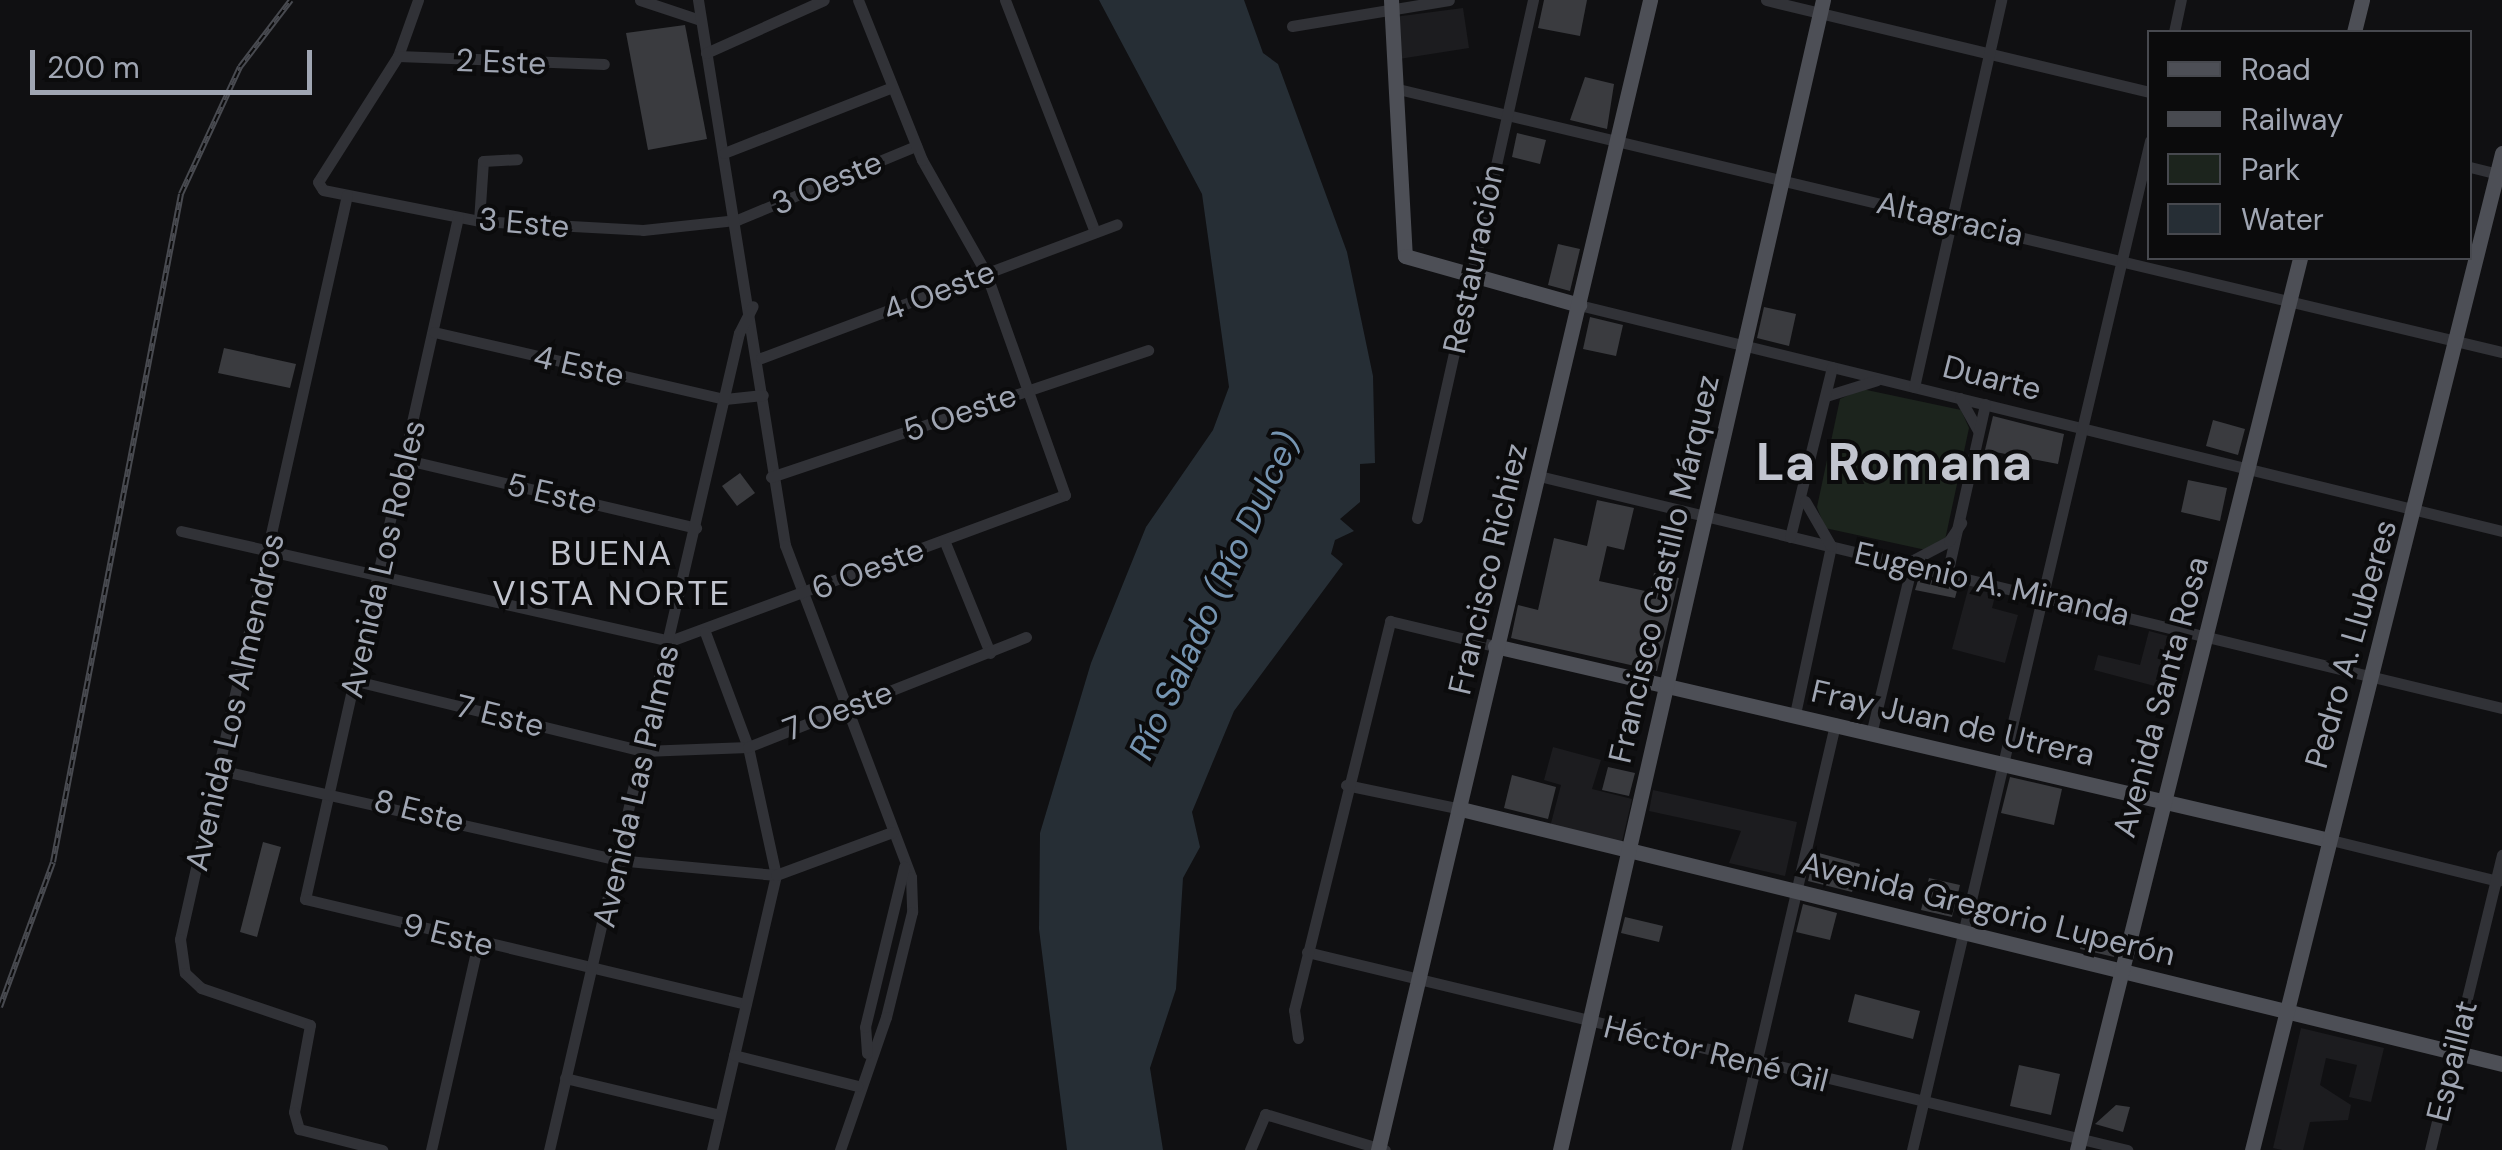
<!DOCTYPE html>
<html>
<head>
<meta charset="utf-8">
<style>
	body { margin:0 }
	#map { position:relative; width:2502px; height:1150px; overflow:hidden; background:#101012; font-family:"DM Sans",sans-serif }
	div>[style] { position:absolute }
	.built>* { inset:0; background:#1c1c1f }
	.green>* { inset:0; background:#1c241d }
	.water>* { inset:0; background:#262e35 }
	.building>* { inset:0; background:#3a3b3f }
	.minor>* { height:11px; margin:-5.5px; padding:0 5.5px; transform-origin:5.5px; border-radius:5.5px; background:#313237 }
	.major>* { height:15px; margin:-7.5px; padding:0 7.5px; transform-origin:7.5px; border-radius:7.5px; background:#4d4f56 }
	.rail>* { height:6px; margin-top:-3px; transform-origin:0; background:repeating-linear-gradient(90deg,#0b0b0c 0 8px,#484a50 0 16px); box-sizing:border-box; border-block:2px solid #484a50 }
	span { translate:-50% -50%; white-space:nowrap; text-align:center; line-height:1.15; -webkit-text-stroke:8px #0b0b0c; paint-order:stroke }
	.street-label { font-size:32px; color:#a0a6b3 }
	.neighbourhood-label { font-size:35px; color:#c2c5cf; letter-spacing:2.5px }
	.water-label { font-size:35px; color:#7594b1; font-style:italic }
	.town-label { font-size:52px; color:#c2c5cf; font-weight:700 }
	.legend { position:absolute; left:2147px; top:30px; width:325px; height:230px; box-sizing:border-box; background:#0b0b0c; border:2px solid #47494f; margin:0; padding:12px 18px; list-style:none; font-size:30px; color:#a0a6b3 }
	.legend li { display:flex; align-items:center; gap:20px; height:50px }
	.legend b { width:50px; border:2px solid #47494f }
	.scale { position:absolute; left:30px; top:50px; width:282px; height:45px; box-sizing:border-box; border:5px solid #a0a6b3; border-top:0; padding-left:12px; font-size:30px; line-height:35px; white-space:nowrap; color:#a0a6b3; -webkit-text-stroke:8px #0b0b0c; paint-order:stroke }
</style>
</head>
<body>
<div id="map">
	<div class="built">
		<i style="clip-path:polygon(1463px 8px,1469px 48px,1399px 59px,1394px 17px)"></i>
		<i style="clip-path:polygon(1970px 582px,1997px 589px,1992px 608px,2018px 615px,2005px 663px,1952px 649px)"></i>
		<i style="clip-path:polygon(2149px 631px,2179px 639px,2166px 689px,2094px 670px,2098px 655px,2140px 665px)"></i>
		<i style="clip-path:polygon(1553px 747px,1601px 760px,1592px 789px,1632px 799px,1621px 846px,1550px 827px,1561px 785px,1544px 780px)"></i>
		<i style="clip-path:polygon(1653px 790px,1797px 822px,1785px 876px,1729px 863px,1741px 831px,1649px 811px)"></i>
		<i style="clip-path:polygon(2301px 1028px,2384px 1048px,2371px 1102px,2349px 1097px,2357px 1065px,2326px 1058px,2320px 1085px,2351px 1105px,2348px 1120px,2310px 1122px,2303px 1150px,2282px 1150px,2273px 1148px)"></i>
	</div>
	<div class="green">
		<i style="clip-path:polygon(1862px 389px,1961px 410px,1969px 428px,1945px 540px,1926px 550px,1825px 528px,1817px 507px,1840px 399px)"></i>
	</div>
	<div class="water">
		<i style="clip-path:polygon(1099px 0,1244px 0,1263px 53px,1278px 64px,1347px 252px,1373px 376px,1375px 463px,1360px 464px,1360px 502px,1340px 519px,1354px 531px,1335px 540px,1331px 554px,1343px 564px,1234px 711px,1192px 812px,1200px 847px,1183px 878px,1176px 989px,1150px 1068px,1163px 1150px,1067px 1150px,1039px 929px,1040px 833px,1091px 663px,1146px 527px,1213px 430px,1229px 387px,1202px 194px)"></i>
	</div>
	<div class="building">
		<i style="clip-path:polygon(1544px 0,1587px 0,1580px 36px,1538px 28px)"></i>
		<i style="clip-path:polygon(685px 25px,707px 139px,648px 150px,626px 33px)"></i>
		<i style="clip-path:polygon(1585px 77px,1614px 84px,1607px 129px,1570px 120px)"></i>
		<i style="clip-path:polygon(1517px 133px,1546px 140px,1540px 164px,1512px 157px)"></i>
		<i style="clip-path:polygon(1558px 244px,1580px 249px,1570px 291px,1548px 285px)"></i>
		<i style="clip-path:polygon(1764px 307px,1796px 314px,1789px 346px,1757px 338px)"></i>
		<i style="clip-path:polygon(1590px 317px,1623px 325px,1616px 356px,1583px 349px)"></i>
		<i style="clip-path:polygon(224px 348px,296px 364px,290px 388px,218px 373px)"></i>
		<i style="clip-path:polygon(1993px 416px,2064px 434px,2058px 464px,1985px 450px)"></i>
		<i style="clip-path:polygon(2213px 420px,2245px 429px,2238px 455px,2206px 446px)"></i>
		<i style="clip-path:polygon(740px 473px,755px 493px,737px 506px,722px 486px)"></i>
		<i style="clip-path:polygon(2188px 480px,2227px 488px,2220px 521px,2181px 512px)"></i>
		<i style="clip-path:polygon(1597px 500px,1634px 508px,1624px 550px,1607px 546px,1599px 581px,1650px 592px,1654px 573px,1679px 578px,1657px 671px,1511px 638px,1518px 605px,1538px 610px,1554px 538px,1587px 546px)"></i>
		<i style="clip-path:polygon(1919px 577px,1958px 587px,1955px 598px,1915px 590px)"></i>
		<i style="clip-path:polygon(1608px 767px,1635px 773px,1629px 796px,1602px 790px)"></i>
		<i style="clip-path:polygon(1512px 775px,1556px 787px,1548px 819px,1504px 808px)"></i>
		<i style="clip-path:polygon(2010px 777px,2062px 789px,2054px 825px,2001px 813px)"></i>
		<i style="clip-path:polygon(263px 842px,281px 847px,257px 937px,240px 932px)"></i>
		<i style="clip-path:polygon(1815px 852px,1860px 864px,1852px 892px,1808px 881px)"></i>
		<i style="clip-path:polygon(1929px 878px,1960px 885px,1952px 917px,1921px 910px)"></i>
		<i style="clip-path:polygon(1803px 904px,1837px 913px,1830px 940px,1796px 932px)"></i>
		<i style="clip-path:polygon(1625px 917px,1663px 926px,1659px 942px,1621px 933px)"></i>
		<i style="clip-path:polygon(2083px 934px,2117px 942px,2114px 957px,2080px 949px)"></i>
		<i style="clip-path:polygon(1855px 994px,1920px 1011px,1913px 1039px,1848px 1022px)"></i>
		<i style="clip-path:polygon(2019px 1065px,2060px 1074px,2051px 1115px,2010px 1106px)"></i>
		<i style="clip-path:polygon(2116px 1105px,2130px 1107px,2123px 1132px,2095px 1124px)"></i>
	</div>
	<div class="minor">
		<i style="left:418px;top:0;width:59px;rotate:109.7deg"></i>
		<i style="left:398px;top:56px;width:149px;rotate:122.4deg"></i>
		<i style="left:318px;top:182px;width:9px;rotate:58deg"></i>
		<i style="left:323px;top:190px;width:159px;rotate:11.2deg"></i>
		<i style="left:479px;top:221px;width:164px;rotate:3.1deg"></i>
		<i style="left:643px;top:230px;width:95px;rotate:-6.1deg"></i>
		<i style="left:737px;top:220px;width:194px;rotate:-22.5deg"></i>
		<i style="left:640px;top:0;width:63px;rotate:18.4deg"></i>
		<i style="left:698px;top:0;width:552px;rotate:80.93deg"></i>
		<i style="left:785px;top:545px;width:355px;rotate:69.2deg"></i>
		<i style="left:911px;top:877px;width:35px;rotate:88deg"></i>
		<i style="left:912px;top:912px;width:108px;rotate:103.9deg"></i>
		<i style="left:886px;top:1017px;width:141px;rotate:109.1deg"></i>
		<i style="left:1005px;top:0;width:249px;rotate:68.8deg"></i>
		<i style="left:1766px;top:0;width:395px;rotate:13.5deg"></i>
		<i style="left:1292px;top:26px;width:159px;rotate:-9.4deg"></i>
		<i style="left:2174px;top:32px;width:33px;rotate:-78deg"></i>
		<i style="left:706px;top:53px;width:129px;rotate:-24.2deg"></i>
		<i style="left:398px;top:56px;width:206px;rotate:2.2deg"></i>
		<i style="left:1398px;top:89px;width:1135px;rotate:13.4deg"></i>
		<i style="left:724px;top:153px;width:180px;rotate:-21.4deg"></i>
		<i style="left:2470px;top:167px;width:33px;rotate:14deg"></i>
		<i style="left:347px;top:195px;width:763px;rotate:102.65deg"></i>
		<i style="left:180px;top:939px;width:34px;rotate:82deg"></i>
		<i style="left:185px;top:973px;width:22px;rotate:43deg"></i>
		<i style="left:201px;top:988px;width:115px;rotate:18.7deg"></i>
		<i style="left:310px;top:1025px;width:88px;rotate:100.4deg"></i>
		<i style="left:294px;top:1112px;width:18px;rotate:74deg"></i>
		<i style="left:299px;top:1129px;width:86px;rotate:14.2deg"></i>
		<i style="left:458px;top:217px;width:699px;rotate:102.64deg"></i>
		<i style="left:305px;top:899px;width:453px;rotate:13.4deg"></i>
		<i style="left:479px;top:221px;width:60px;rotate:-86.2deg"></i>
		<i style="left:483px;top:161px;width:34px;rotate:-3deg"></i>
		<i style="left:1579px;top:305px;width:950px;rotate:13.76deg"></i>
		<i style="left:434px;top:332px;width:299px;rotate:13deg"></i>
		<i style="left:725px;top:399px;width:38px;rotate:-6deg"></i>
		<i style="left:761px;top:358px;width:380px;rotate:-20.6deg"></i>
		<i style="left:1914px;top:387px;width:397px;rotate:-77.3deg"></i>
		<i style="left:1826px;top:396px;width:53px;rotate:-17.4deg"></i>
		<i style="left:1960px;top:398px;width:37px;rotate:61deg"></i>
		<i style="left:407px;top:460px;width:297px;rotate:13.2deg"></i>
		<i style="left:1539px;top:476px;width:991px;rotate:13.55deg"></i>
		<i style="left:771px;top:477px;width:398px;rotate:-18.6deg"></i>
		<i style="left:1417px;top:518px;width:531px;rotate:-77.38deg"></i>
		<i style="left:181px;top:531px;width:501px;rotate:12.68deg"></i>
		<i style="left:670px;top:641px;width:421px;rotate:-20.3deg"></i>
		<i style="left:1065px;top:495px;width:236px;rotate:-109.6deg"></i>
		<i style="left:986px;top:273px;width:130px;rotate:-119.5deg"></i>
		<i style="left:922px;top:160px;width:172px;rotate:-111.8deg"></i>
		<i style="left:1790px;top:537px;width:175px;rotate:-76.1deg"></i>
		<i style="left:944px;top:540px;width:122px;rotate:67.8deg"></i>
		<i style="left:1948px;top:570px;width:170px;rotate:-77.4deg"></i>
		<i style="left:705px;top:632px;width:123px;rotate:69.5deg"></i>
		<i style="left:748px;top:747px;width:131px;rotate:77.7deg"></i>
		<i style="left:776px;top:875px;width:282px;rotate:103.1deg"></i>
		<i style="left:356px;top:681px;width:295px;rotate:13.7deg"></i>
		<i style="left:643px;top:751px;width:105px;rotate:-2.2deg"></i>
		<i style="left:748px;top:747px;width:299px;rotate:-21.6deg"></i>
		<i style="left:1795px;top:714px;width:172px;rotate:-77.9deg"></i>
		<i style="left:1831px;top:546px;width:52px;rotate:-120deg"></i>
		<i style="left:1872px;top:730px;width:175px;rotate:-76.4deg"></i>
		<i style="left:1913px;top:560px;width:41px;rotate:-27.8deg"></i>
		<i style="left:1949px;top:541px;width:22px;rotate:-56deg"></i>
		<i style="left:219px;top:770px;width:408px;rotate:12.7deg"></i>
		<i style="left:617px;top:860px;width:160px;rotate:5.4deg"></i>
		<i style="left:776px;top:875px;width:124px;rotate:-20.3deg"></i>
		<i style="left:1346px;top:785px;width:117px;rotate:11.8deg"></i>
		<i style="left:2327px;top:839px;width:176px;rotate:13.8deg"></i>
		<i style="left:1307px;top:952px;width:844px;rotate:13.57deg"></i>
		<i style="left:1298px;top:1038px;width:28px;rotate:-98deg"></i>
		<i style="left:1294px;top:1010px;width:401px;rotate:-76.1deg"></i>
		<i style="left:1390px;top:621px;width:108px;rotate:13.4deg"></i>
		<i style="left:867px;top:1053px;width:26px;rotate:-94deg"></i>
		<i style="left:865px;top:1027px;width:165px;rotate:-76.3deg"></i>
		<i style="left:734px;top:1055px;width:127px;rotate:14.1deg"></i>
		<i style="left:565px;top:1078px;width:159px;rotate:13.4deg"></i>
		<i style="left:431px;top:1150px;width:212px;rotate:-77.2deg"></i>
		<i style="left:549px;top:1150px;width:839px;rotate:-76.91deg"></i>
		<i style="left:739px;top:333px;width:30px;rotate:-63deg"></i>
		<i style="left:1250px;top:1150px;width:39px;rotate:-67deg"></i>
		<i style="left:1265px;top:1114px;width:125px;rotate:16.7deg"></i>
		<i style="left:1736px;top:1150px;width:438px;rotate:-76.9deg"></i>
		<i style="left:1912px;top:1150px;width:1037px;rotate:-76.73deg"></i>
		<i style="left:2430px;top:1150px;width:304px;rotate:-76.3deg"></i>
	</div>
	<div class="major">
		<i style="left:1391px;top:0;width:256px;rotate:86.9deg"></i>
		<i style="left:1405px;top:256px;width:181px;rotate:15.7deg"></i>
		<i style="left:2354px;top:32px;width:33px;rotate:-76deg"></i>
		<i style="left:1495px;top:646px;width:852px;rotate:13.09deg"></i>
		<i style="left:1461px;top:809px;width:1072px;rotate:13.76deg"></i>
		<i style="left:1378px;top:1150px;width:1182px;rotate:-76.69deg"></i>
		<i style="left:1560px;top:1150px;width:1180px;rotate:-77.12deg"></i>
		<i style="left:2077px;top:1150px;width:919px;rotate:-75.96deg"></i>
		<i style="left:2252px;top:1150px;width:1028px;rotate:-75.92deg"></i>
	</div>
	<div class="rail">
		<i style="left:0;top:1007px;width:154px;rotate:-69.9deg"></i>
		<i style="left:53px;top:862px;width:680px;rotate:-79.15deg"></i>
		<i style="left:181px;top:194px;width:140px;rotate:-65.1deg"></i>
		<i style="left:240px;top:67px;width:84px;rotate:-52.7deg"></i>
	</div>
	<div class="street-label">
		<span style="left:501px;top:62px;rotate:2deg">2 Este</span>
		<span style="left:827px;top:183px;rotate:-23deg">3 Oeste</span>
		<span style="left:1950px;top:219px;rotate:13deg">Altagracia</span>
		<span style="left:524px;top:223px;rotate:5deg">3 Este</span>
		<span style="left:1474px;top:259px;rotate:-78deg">Restauración</span>
		<span style="left:939px;top:291px;rotate:-21deg">4 Oeste</span>
		<span style="left:579px;top:366px;rotate:13deg">4 Este</span>
		<span style="left:1992px;top:378px;rotate:14deg">Duarte</span>
		<span style="left:960px;top:413px;rotate:-19deg">5 Oeste</span>
		<span style="left:552px;top:494px;rotate:13deg">5 Este</span>
		<span style="left:383px;top:559px;rotate:-77deg">Avenida Los Robles</span>
		<span style="left:868px;top:569px;rotate:-21deg">6 Oeste</span>
		<span style="left:1488px;top:569px;rotate:-77deg">Francisco Richiez</span>
		<span style="left:1664px;top:569px;rotate:-77deg">Francisco Castillo Márquez</span>
		<span style="left:1992px;top:584px;rotate:13deg">Eugenio A. Miranda</span>
		<span style="left:2351px;top:644px;rotate:-74deg">Pedro A. Lluberes</span>
		<span style="left:2161px;top:697px;rotate:-75deg">Avenida Santa Rosa</span>
		<span style="left:235px;top:702px;rotate:-77deg">Avenida Los Almendros</span>
		<span style="left:838px;top:711px;rotate:-21deg">7 Oeste</span>
		<span style="left:500px;top:716px;rotate:14deg">7 Este</span>
		<span style="left:1953px;top:723px;rotate:13deg">Fray Juan de Utrera</span>
		<span style="left:636px;top:786px;rotate:-77deg">Avenida Las Palmas</span>
		<span style="left:419px;top:811px;rotate:14deg">8 Este</span>
		<span style="left:1988px;top:909px;rotate:14deg">Avenida Gregorio Luperón</span>
		<span style="left:448px;top:935px;rotate:14deg">9 Este</span>
		<span style="left:1716px;top:1054px;rotate:14deg">Héctor René Gil</span>
		<span style="left:2452px;top:1061px;rotate:-76deg">Espaillat</span>
	</div>
	<div class="neighbourhood-label">
		<span style="left:612px;top:573px">BUENA<br>VISTA NORTE</span>
	</div>
	<div class="water-label">
		<span style="left:1214px;top:596px;rotate:-65deg">Río Salado (Río Dulce)</span>
	</div>
	<div class="town-label">
		<span style="left:1894px;top:463px">La Romana</span>
	</div>
	<ul class="legend">
	<li><b style="height:12px;background:#4d4f56"></b>Road</li>
	<li><b style="height:12px;background:#484a50"></b>Railway</li>
	<li><b style="height:28px;background:#1c241d"></b>Park</li>
	<li><b style="height:28px;background:#262e35"></b>Water</li>
	</ul>
	<div class="scale">200 m</div>
</div>
</body>
</html>
